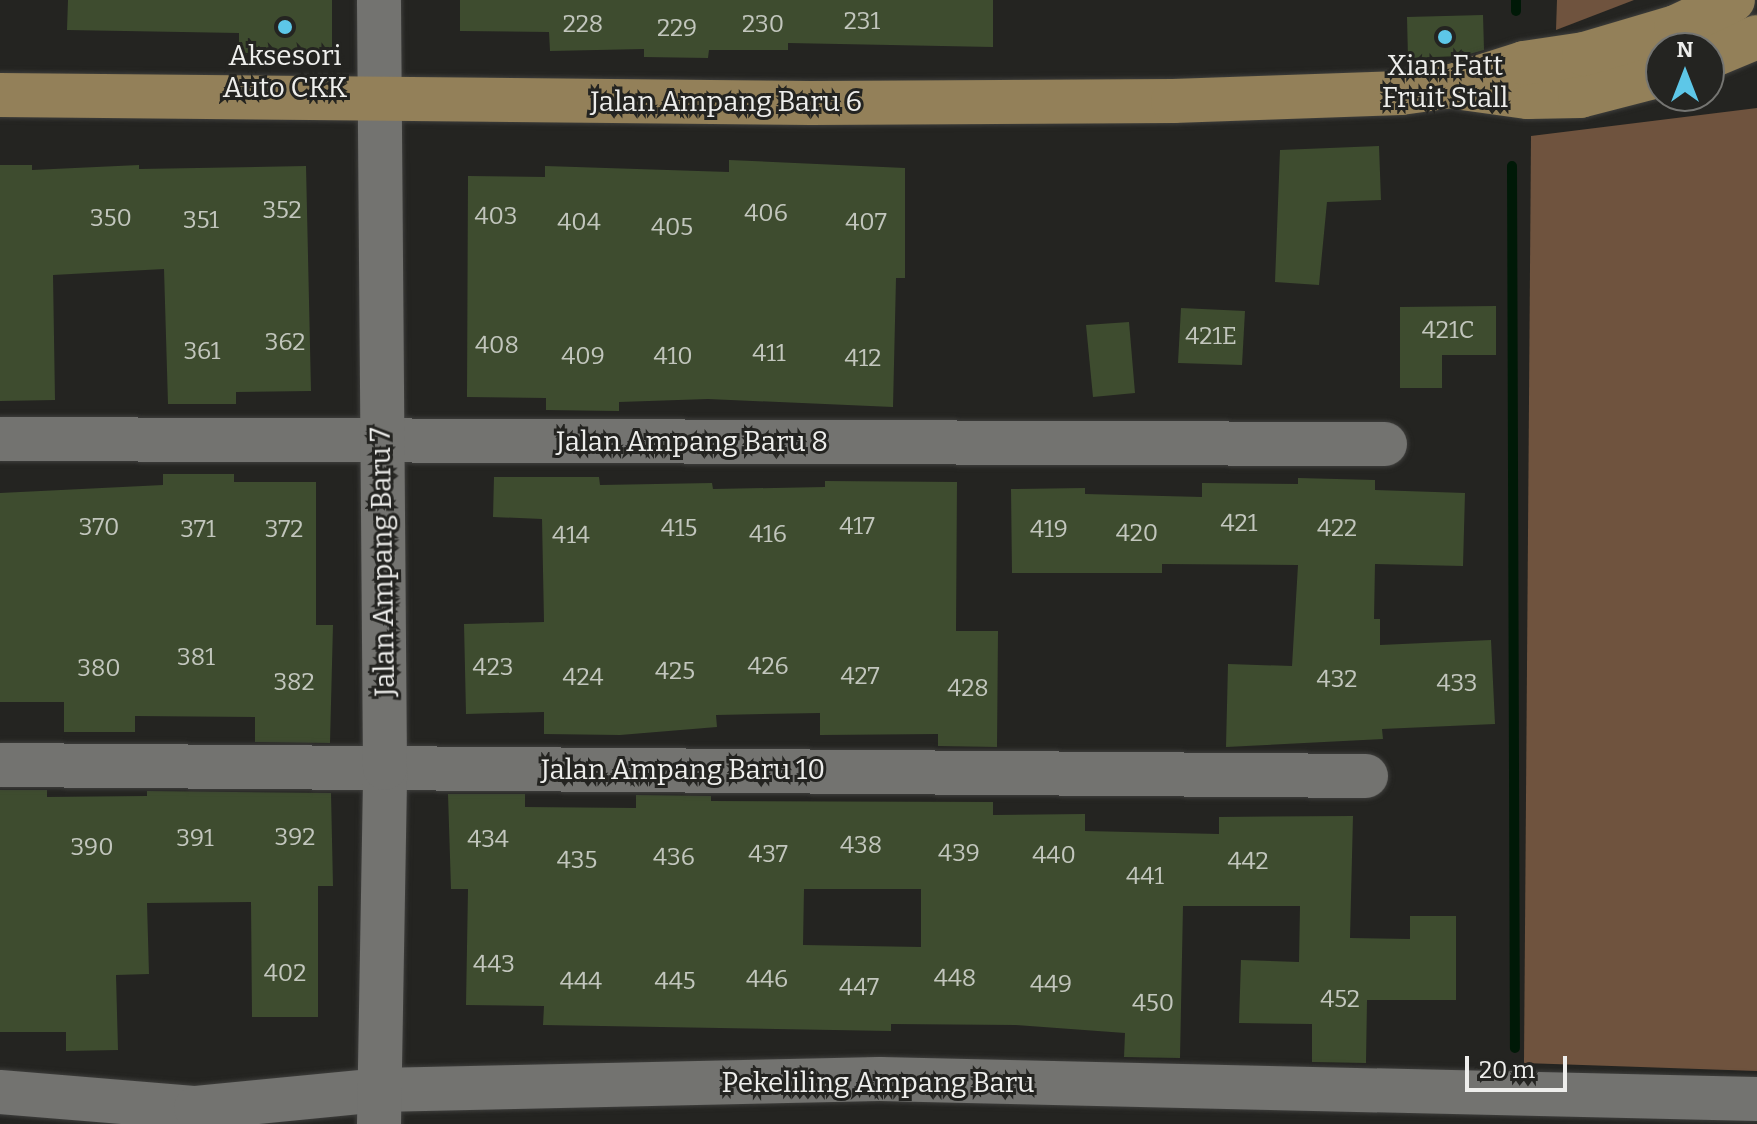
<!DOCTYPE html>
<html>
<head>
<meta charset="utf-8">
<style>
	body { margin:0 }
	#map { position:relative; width:1757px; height:1124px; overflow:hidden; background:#242421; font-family:Bitter,serif }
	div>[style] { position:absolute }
	.forest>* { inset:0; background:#6f533e }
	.stream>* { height:10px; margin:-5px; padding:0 5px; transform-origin:5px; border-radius:5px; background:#001907 }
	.building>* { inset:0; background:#3e4c2f }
	.roads { filter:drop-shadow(0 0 2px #3e3e3c) drop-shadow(0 0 2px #3e3e3c) }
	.minor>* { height:44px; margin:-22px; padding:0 22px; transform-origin:22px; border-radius:22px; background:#737370 }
	.major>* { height:44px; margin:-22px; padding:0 22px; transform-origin:22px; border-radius:22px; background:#938059 }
	.dots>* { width:22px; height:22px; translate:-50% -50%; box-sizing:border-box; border:4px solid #242421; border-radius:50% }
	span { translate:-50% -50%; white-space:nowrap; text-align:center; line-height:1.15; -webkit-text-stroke:6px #242421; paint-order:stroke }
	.number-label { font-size:24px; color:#c2c6bd }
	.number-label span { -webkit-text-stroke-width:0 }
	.poi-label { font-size:28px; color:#eeeeec }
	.street-label { font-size:28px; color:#eeeeec }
	.north { position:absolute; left:1645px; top:32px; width:80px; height:80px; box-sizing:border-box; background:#242421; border:2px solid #757572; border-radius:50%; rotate:0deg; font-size:22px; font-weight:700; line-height:32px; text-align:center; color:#eeeeec }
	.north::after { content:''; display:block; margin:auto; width:28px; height:36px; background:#5dc7e8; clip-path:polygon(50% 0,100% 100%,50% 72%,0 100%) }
	.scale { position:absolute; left:1465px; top:1056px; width:102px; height:36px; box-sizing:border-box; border:4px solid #eeeeec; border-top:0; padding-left:10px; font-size:24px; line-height:28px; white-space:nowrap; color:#eeeeec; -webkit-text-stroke:6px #242421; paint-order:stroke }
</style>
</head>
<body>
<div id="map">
	<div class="forest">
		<i style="clip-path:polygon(1557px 0,1634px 0,1556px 30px)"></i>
		<i style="clip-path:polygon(1757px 108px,1757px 1071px,1524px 1063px,1531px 136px)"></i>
	</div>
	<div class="stream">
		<i style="left:1516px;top:11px;width:11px;rotate:-90deg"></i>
		<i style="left:1512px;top:166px;width:882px;rotate:89.81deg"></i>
	</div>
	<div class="building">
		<i style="clip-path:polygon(68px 0,332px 0,332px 54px,239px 55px,239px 33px,67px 30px)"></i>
		<i style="clip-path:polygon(460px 0,993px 0,993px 47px,788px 43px,788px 50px,709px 50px,708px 58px,644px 57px,644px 49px,550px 51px,549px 32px,460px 31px)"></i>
		<i style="clip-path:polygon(1483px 15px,1484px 50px,1462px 56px,1408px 58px,1407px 17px)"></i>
		<i style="clip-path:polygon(1379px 146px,1381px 200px,1327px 202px,1319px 285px,1275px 282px,1280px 150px)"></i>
		<i style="clip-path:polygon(729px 160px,905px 168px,905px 278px,896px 278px,893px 407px,708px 399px,619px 402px,619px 411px,546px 410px,546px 398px,467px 397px,468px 176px,545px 177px,545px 166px,729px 172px)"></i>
		<i style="clip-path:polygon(0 165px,32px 165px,32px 170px,139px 165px,139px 169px,306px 166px,311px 391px,236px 392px,236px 404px,168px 404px,164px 269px,53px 275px,55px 400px,0 401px)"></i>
		<i style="clip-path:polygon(1496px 306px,1496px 355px,1442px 355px,1442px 388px,1400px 388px,1400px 307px)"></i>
		<i style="clip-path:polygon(1181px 308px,1245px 311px,1242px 365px,1178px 363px)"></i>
		<i style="clip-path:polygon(1129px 322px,1135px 393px,1093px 397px,1086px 325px)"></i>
		<i style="clip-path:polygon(163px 474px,234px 474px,234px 482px,316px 482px,316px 625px,333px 625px,330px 743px,255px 742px,255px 717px,135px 716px,135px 732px,64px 732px,64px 702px,0 702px,0 493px,163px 485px)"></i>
		<i style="clip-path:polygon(494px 477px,599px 477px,600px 485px,712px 483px,713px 489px,825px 487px,825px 481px,957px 482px,956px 631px,998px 631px,997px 747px,938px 746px,938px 734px,820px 735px,820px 713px,716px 715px,717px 727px,620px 735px,544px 734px,544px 712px,466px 714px,464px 624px,544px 622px,542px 519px,493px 517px)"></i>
		<i style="clip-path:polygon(1298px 478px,1375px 480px,1375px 490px,1465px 493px,1463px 566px,1375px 564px,1374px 619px,1380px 619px,1380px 645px,1491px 640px,1495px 724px,1382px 729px,1383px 739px,1226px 747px,1228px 664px,1292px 666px,1298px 565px,1162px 564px,1162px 573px,1012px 573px,1011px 489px,1085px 488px,1085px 494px,1202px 497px,1202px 483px,1298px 484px)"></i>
		<i style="clip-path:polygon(0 790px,47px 790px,47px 797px,147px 796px,147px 791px,331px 793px,333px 886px,318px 886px,318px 1017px,252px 1017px,251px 902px,147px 903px,149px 974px,116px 975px,118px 1050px,66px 1051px,66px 1032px,0 1032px)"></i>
		<i style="clip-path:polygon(evenodd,448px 794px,525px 794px,525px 807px,636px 808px,636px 795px,711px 796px,711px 801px,993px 802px,993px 815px,1085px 814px,1085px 831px,1219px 834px,1219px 817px,1353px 816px,1350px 938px,1410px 939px,1410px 916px,1456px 916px,1456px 1000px,1367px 1000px,1366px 1063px,1312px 1062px,1312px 1024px,1239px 1023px,1241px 960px,1299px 962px,1300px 906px,1183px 906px,1180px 1058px,1124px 1057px,1125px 1033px,1016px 1025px,891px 1024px,891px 1031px,543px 1025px,544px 1006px,466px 1005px,468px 889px,451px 889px,448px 794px,804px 889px,921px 889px,921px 947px,803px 945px,804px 889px)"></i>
	</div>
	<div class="roads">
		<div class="minor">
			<i style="left:0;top:439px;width:1385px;rotate:0.21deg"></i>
			<i style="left:0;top:765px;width:1366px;rotate:0.46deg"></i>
			<i style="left:0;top:1092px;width:197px;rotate:4.7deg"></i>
			<i style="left:196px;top:1108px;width:184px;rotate:-5.6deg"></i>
			<i style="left:379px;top:1090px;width:501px;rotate:-1.26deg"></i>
			<i style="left:880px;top:1079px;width:877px;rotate:1.31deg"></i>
			<i style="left:379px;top:1124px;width:356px;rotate:-89deg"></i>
			<i style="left:385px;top:768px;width:768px;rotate:-90.45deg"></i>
		</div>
		<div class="major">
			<i style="left:1709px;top:57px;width:52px;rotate:-22.6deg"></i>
			<i style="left:1462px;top:88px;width:67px;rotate:7.8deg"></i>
			<i style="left:1528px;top:97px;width:52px;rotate:-1.1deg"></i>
			<i style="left:1580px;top:96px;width:84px;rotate:-14.5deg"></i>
			<i style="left:0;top:95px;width:811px;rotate:0.57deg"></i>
			<i style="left:811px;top:103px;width:362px;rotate:-0.3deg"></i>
			<i style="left:1173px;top:101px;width:228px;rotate:-2deg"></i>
			<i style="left:1401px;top:93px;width:51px;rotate:-7.8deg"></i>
			<i style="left:1452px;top:86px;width:76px;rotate:-17.7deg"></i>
			<i style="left:1524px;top:63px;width:61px;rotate:-8.5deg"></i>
			<i style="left:1584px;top:54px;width:96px;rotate:-16.4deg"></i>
			<i style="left:1676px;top:27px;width:63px;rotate:-25.3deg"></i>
		</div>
	</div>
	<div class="dots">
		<i style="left:285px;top:27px;background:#5dc7e8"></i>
		<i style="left:1445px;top:37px;background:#5dc7e8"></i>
	</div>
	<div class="number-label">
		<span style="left:862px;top:22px">231</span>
		<span style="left:583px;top:25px">228</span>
		<span style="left:763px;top:25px">230</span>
		<span style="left:677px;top:29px">229</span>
		<span style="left:282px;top:211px">352</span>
		<span style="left:766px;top:214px">406</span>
		<span style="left:496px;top:217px">403</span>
		<span style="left:111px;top:219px">350</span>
		<span style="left:201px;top:221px">351</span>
		<span style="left:579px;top:223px">404</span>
		<span style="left:866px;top:223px">407</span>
		<span style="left:672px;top:228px">405</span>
		<span style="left:1448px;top:331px">421C</span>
		<span style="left:1211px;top:337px">421E</span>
		<span style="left:285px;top:343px">362</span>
		<span style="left:497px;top:346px">408</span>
		<span style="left:202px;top:352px">361</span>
		<span style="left:769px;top:354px">411</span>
		<span style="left:583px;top:357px">409</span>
		<span style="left:673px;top:357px">410</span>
		<span style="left:863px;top:359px">412</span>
		<span style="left:1239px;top:524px">421</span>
		<span style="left:857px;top:527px">417</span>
		<span style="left:99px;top:528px">370</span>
		<span style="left:679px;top:529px">415</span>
		<span style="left:1337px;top:529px">422</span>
		<span style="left:198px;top:530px">371</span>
		<span style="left:284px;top:530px">372</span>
		<span style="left:1049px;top:530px">419</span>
		<span style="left:1137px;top:534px">420</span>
		<span style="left:768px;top:535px">416</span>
		<span style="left:571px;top:536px">414</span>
		<span style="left:196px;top:658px">381</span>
		<span style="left:768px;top:667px">426</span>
		<span style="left:493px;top:668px">423</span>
		<span style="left:99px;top:669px">380</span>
		<span style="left:675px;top:672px">425</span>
		<span style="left:860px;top:677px">427</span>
		<span style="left:583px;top:678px">424</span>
		<span style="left:1337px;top:680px">432</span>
		<span style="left:294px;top:683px">382</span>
		<span style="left:1457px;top:684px">433</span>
		<span style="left:968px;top:689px">428</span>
		<span style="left:295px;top:838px">392</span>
		<span style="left:195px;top:839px">391</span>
		<span style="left:488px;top:840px">434</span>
		<span style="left:861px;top:846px">438</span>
		<span style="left:92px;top:848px">390</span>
		<span style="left:959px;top:854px">439</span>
		<span style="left:768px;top:855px">437</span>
		<span style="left:1054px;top:856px">440</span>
		<span style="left:674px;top:858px">436</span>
		<span style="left:577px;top:861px">435</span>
		<span style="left:1248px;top:862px">442</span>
		<span style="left:1145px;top:877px">441</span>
		<span style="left:494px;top:965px">443</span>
		<span style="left:285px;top:974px">402</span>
		<span style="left:955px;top:979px">448</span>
		<span style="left:767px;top:980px">446</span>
		<span style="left:581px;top:982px">444</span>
		<span style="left:675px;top:982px">445</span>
		<span style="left:1051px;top:985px">449</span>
		<span style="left:859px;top:988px">447</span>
		<span style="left:1340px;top:1000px">452</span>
		<span style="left:1153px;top:1004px">450</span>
	</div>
	<div class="poi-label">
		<span style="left:285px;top:72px">Aksesori<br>Auto CKK</span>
		<span style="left:1445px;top:82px">Xian Fatt<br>Fruit Stall</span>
	</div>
	<div class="street-label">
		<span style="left:726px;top:102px">Jalan Ampang Baru 6</span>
		<span style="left:692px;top:442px">Jalan Ampang Baru 8</span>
		<span style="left:383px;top:562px;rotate:-91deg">Jalan Ampang Baru 7</span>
		<span style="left:683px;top:770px">Jalan Ampang Baru 10</span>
		<span style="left:878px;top:1083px">Pekeliling Ampang Baru</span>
	</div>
	<div class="north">N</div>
	<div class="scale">20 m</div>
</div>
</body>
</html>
